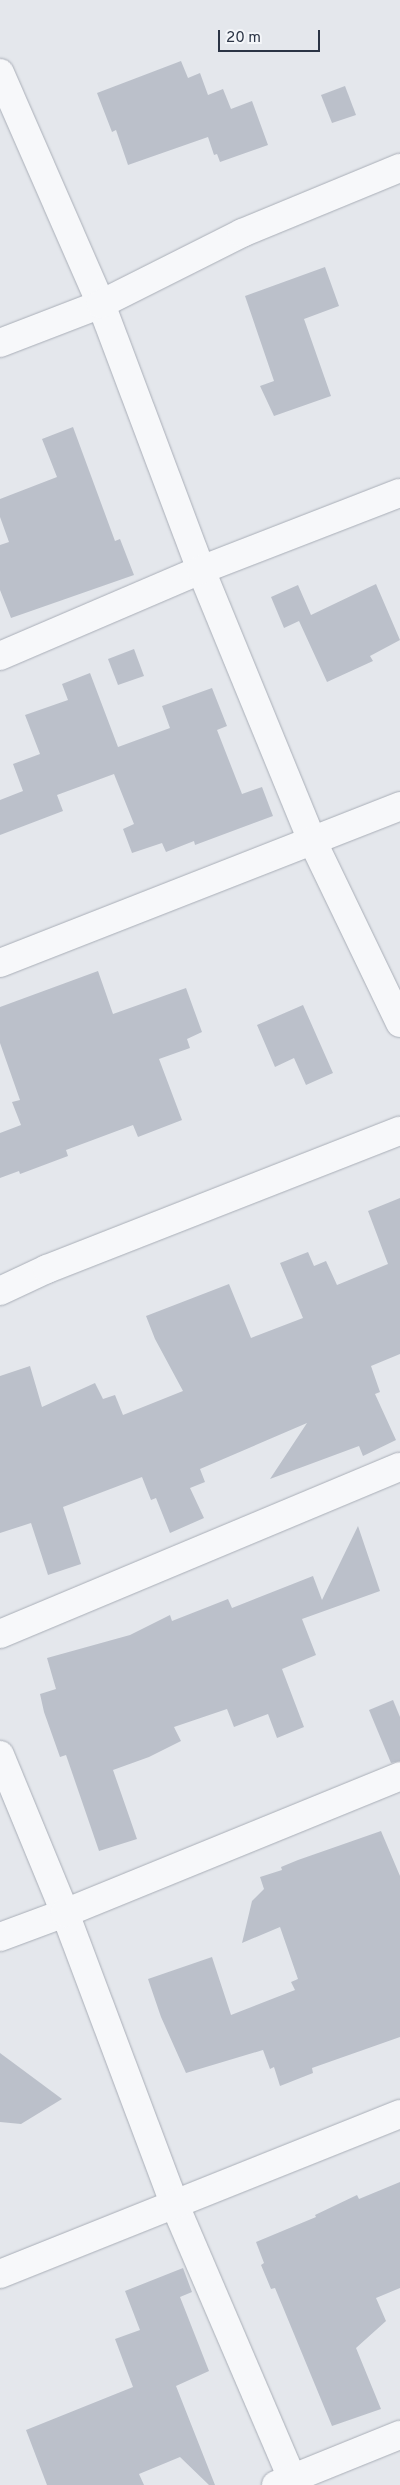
<!DOCTYPE html>
<html>
<head>
<meta charset="utf-8">
<style>
	body { margin:0 }
	#map { position:relative; width:400px; height:2485px; overflow:hidden; background:#e4e7ec; font-family:Overpass,sans-serif }
	div>[style] { position:absolute }
	.building>* { inset:0; background:#bbc0ca }
	.roads { filter:drop-shadow(0 0 1px #a9aeb7) drop-shadow(0 0 1px #a9aeb7) }
	.street>* { height:28px; margin:-14px; padding:0 14px; transform-origin:14px; border-radius:14px; background:#f7f8fa }
	span { translate:-50% -50%; white-space:nowrap; text-align:center; line-height:1.15; -webkit-text-stroke:4px #f4f6f9; paint-order:stroke }
	.scale { position:absolute; left:218px; top:30px; width:102px; height:22px; box-sizing:border-box; border:2px solid #2b3445; border-top:0; padding-left:6px; font-size:15px; line-height:18px; white-space:nowrap; color:#2b3445; -webkit-text-stroke:4px #f4f6f9; paint-order:stroke }
</style>
</head>
<body>
<div id="map">
	<div class="building">
		<i style="clip-path:polygon(181px 61px,188px 78px,200px 73px,208px 95px,223px 89px,231px 109px,252px 101px,268px 145px,220px 162px,217px 154px,214px 155px,208px 137px,128px 165px,116px 130px,112px 132px,97px 93px)"></i>
		<i style="clip-path:polygon(345px 86px,356px 115px,332px 123px,321px 95px)"></i>
		<i style="clip-path:polygon(325px 267px,339px 306px,304px 319px,331px 396px,274px 416px,260px 386px,274px 381px,245px 296px)"></i>
		<i style="clip-path:polygon(73px 427px,115px 541px,120px 539px,134px 575px,11px 618px,0 590px,0 545px,9px 542px,0 517px,0 499px,57px 477px,42px 439px)"></i>
		<i style="clip-path:polygon(376px 584px,400px 640px,370px 656px,373px 661px,327px 682px,299px 621px,284px 628px,271px 597px,298px 585px,311px 615px)"></i>
		<i style="clip-path:polygon(134px 649px,144px 676px,118px 685px,108px 659px)"></i>
		<i style="clip-path:polygon(90px 673px,118px 747px,170px 728px,162px 706px,212px 688px,227px 726px,217px 730px,242px 794px,262px 787px,273px 816px,195px 845px,194px 841px,166px 852px,162px 843px,132px 853px,123px 829px,134px 824px,114px 774px,57px 795px,63px 811px,0 835px,0 800px,23px 791px,13px 764px,40px 754px,25px 715px,68px 700px,62px 684px)"></i>
		<i style="clip-path:polygon(98px 971px,113px 1014px,186px 988px,202px 1032px,187px 1039px,190px 1048px,159px 1059px,182px 1120px,138px 1137px,133px 1125px,66px 1150px,68px 1156px,20px 1174px,19px 1171px,0 1178px,0 1133px,21px 1125px,12px 1102px,20px 1100px,0 1043px,0 1007px)"></i>
		<i style="clip-path:polygon(303px 1005px,333px 1073px,306px 1085px,294px 1058px,275px 1067px,257px 1025px)"></i>
		<i style="clip-path:polygon(400px 1198px,400px 1354px,371px 1366px,380px 1392px,375px 1394px,396px 1440px,363px 1456px,359px 1446px,270px 1479px,307px 1423px,200px 1469px,205px 1482px,190px 1488px,204px 1518px,170px 1533px,156px 1498px,151px 1500px,142px 1477px,63px 1507px,81px 1564px,48px 1575px,31px 1523px,0 1533px,0 1376px,30px 1366px,42px 1407px,95px 1383px,103px 1399px,115px 1395px,123px 1415px,183px 1391px,155px 1339px,146px 1316px,229px 1284px,251px 1338px,303px 1318px,280px 1263px,308px 1252px,314px 1266px,326px 1261px,337px 1285px,388px 1264px,368px 1211px)"></i>
		<i style="clip-path:polygon(358px 1526px,380px 1591px,302px 1619px,316px 1655px,282px 1669px,304px 1727px,277px 1738px,268px 1714px,234px 1727px,227px 1709px,174px 1727px,181px 1741px,149px 1757px,113px 1770px,137px 1839px,99px 1851px,66px 1755px,60px 1757px,44px 1712px,40px 1694px,56px 1689px,47px 1658px,130px 1635px,170px 1615px,172px 1621px,228px 1599px,232px 1608px,313px 1576px,322px 1600px)"></i>
		<i style="clip-path:polygon(393px 1700px,400px 1717px,400px 1761px,391px 1763px,369px 1710px)"></i>
		<i style="clip-path:polygon(381px 1831px,400px 1876px,400px 2037px,312px 2068px,313px 2073px,280px 2086px,274px 2067px,270px 2069px,263px 2050px,186px 2073px,161px 2017px,148px 1979px,212px 1957px,231px 2015px,295px 1990px,291px 1982px,298px 1979px,280px 1927px,242px 1943px,252px 1901px,264px 1889px,260px 1877px,282px 1870px,281px 1867px,298px 1860px)"></i>
		<i style="clip-path:polygon(0 2053px,62px 2099px,21px 2124px,0 2122px)"></i>
		<i style="clip-path:polygon(400px 2182px,400px 2288px,376px 2298px,386px 2321px,356px 2348px,381px 2409px,332px 2426px,275px 2288px,271px 2289px,261px 2265px,264px 2263px,256px 2242px,316px 2217px,315px 2215px,357px 2195px,359px 2199px)"></i>
		<i style="clip-path:polygon(183px 2268px,192px 2292px,180px 2297px,209px 2371px,176px 2386px,215px 2485px,209px 2485px,180px 2457px,139px 2474px,144px 2485px,47px 2485px,26px 2430px,133px 2387px,115px 2339px,140px 2330px,125px 2291px)"></i>
	</div>
	<div class="roads">
		<div class="street">
			<i style="left:0;top:73px;width:252px;rotate:66.4deg"></i>
			<i style="left:101px;top:304px;width:284px;rotate:69.4deg"></i>
			<i style="left:201px;top:570px;width:292px;rotate:67.7deg"></i>
			<i style="left:312px;top:840px;width:203px;rotate:64.3deg"></i>
			<i style="left:0;top:343px;width:108px;rotate:-21.1deg"></i>
			<i style="left:101px;top:304px;width:158px;rotate:-26.7deg"></i>
			<i style="left:242px;top:233px;width:171px;rotate:-22.4deg"></i>
			<i style="left:0;top:656px;width:219px;rotate:-23.2deg"></i>
			<i style="left:201px;top:570px;width:213px;rotate:-21.2deg"></i>
			<i style="left:0;top:963px;width:430px;rotate:-21.4deg"></i>
			<i style="left:0;top:1291px;width:52px;rotate:-25.1deg"></i>
			<i style="left:47px;top:1269px;width:379px;rotate:-21.4deg"></i>
			<i style="left:0;top:1634px;width:433px;rotate:-22.7deg"></i>
			<i style="left:0;top:1755px;width:171px;rotate:67.6deg"></i>
			<i style="left:65px;top:1913px;width:310px;rotate:69.4deg"></i>
			<i style="left:174px;top:2203px;width:307px;rotate:66.8deg"></i>
			<i style="left:0;top:1937px;width:69px;rotate:-20.3deg"></i>
			<i style="left:65px;top:1913px;width:362px;rotate:-22.2deg"></i>
			<i style="left:0;top:2274px;width:431px;rotate:-21.8deg"></i>
			<i style="left:276px;top:2485px;width:134px;rotate:-22deg"></i>
		</div>
	</div>
	<div class="scale">20 m</div>
</div>
</body>
</html>
